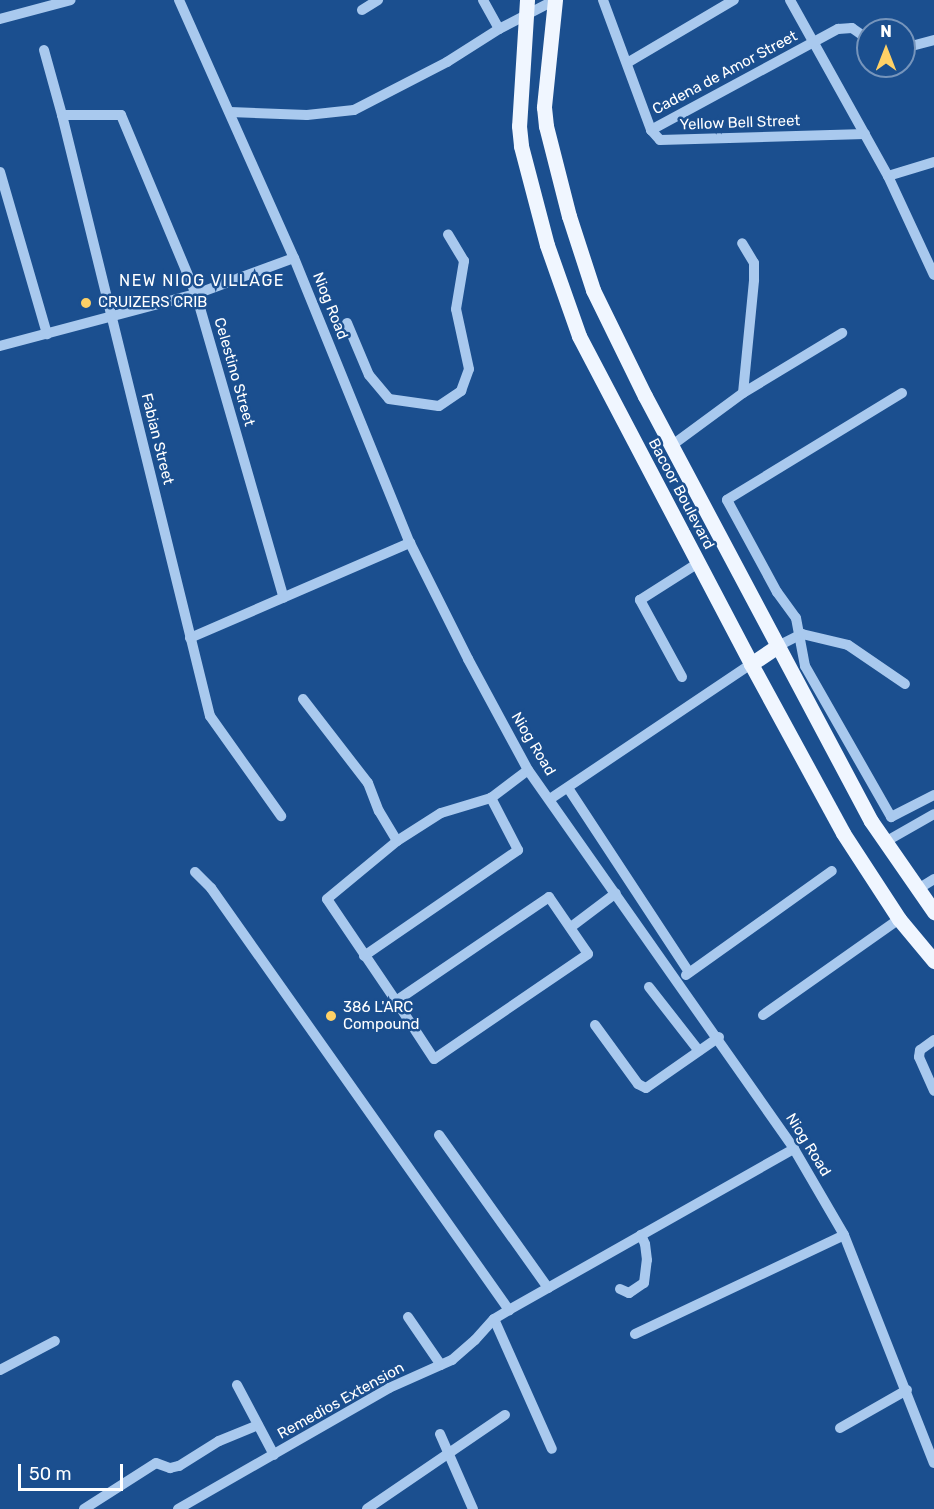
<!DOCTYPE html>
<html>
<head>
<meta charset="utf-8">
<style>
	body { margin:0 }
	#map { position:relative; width:934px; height:1509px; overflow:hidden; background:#1b4f8f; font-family:Rubik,sans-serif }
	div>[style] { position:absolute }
	.minor>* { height:10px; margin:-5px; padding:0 5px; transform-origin:5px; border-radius:5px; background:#a9c9ee }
	.major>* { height:15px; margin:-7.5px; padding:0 7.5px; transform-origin:7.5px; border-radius:7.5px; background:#f0f6ff }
	.dots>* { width:16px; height:16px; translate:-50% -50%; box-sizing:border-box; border:3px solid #1b4f8f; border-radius:50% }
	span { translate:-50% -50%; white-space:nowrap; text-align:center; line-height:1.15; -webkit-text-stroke:5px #1b4f8f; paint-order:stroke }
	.street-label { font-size:15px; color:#fff }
	.poi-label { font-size:15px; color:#fff }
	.left { translate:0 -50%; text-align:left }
	.neighbourhood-label { font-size:16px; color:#fff; letter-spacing:1.5px }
	.north { position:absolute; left:856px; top:18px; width:60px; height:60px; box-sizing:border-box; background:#1b4f8f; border:2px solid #7695bc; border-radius:50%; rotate:0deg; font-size:16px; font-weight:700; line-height:24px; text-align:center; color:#fff }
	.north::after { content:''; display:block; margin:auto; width:21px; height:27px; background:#ffd166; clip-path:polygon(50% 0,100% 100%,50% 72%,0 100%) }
	.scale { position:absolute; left:18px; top:1464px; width:105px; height:27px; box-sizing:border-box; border:3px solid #fff; border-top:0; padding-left:8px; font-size:18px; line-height:21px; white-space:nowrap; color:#fff; -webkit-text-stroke:4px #1b4f8f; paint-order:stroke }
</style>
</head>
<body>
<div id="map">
	<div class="minor">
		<i style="left:179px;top:0;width:282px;rotate:66deg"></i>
		<i style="left:294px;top:258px;width:308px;rotate:67.9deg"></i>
		<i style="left:410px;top:543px;width:130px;rotate:63.4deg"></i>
		<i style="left:468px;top:659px;width:126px;rotate:61.6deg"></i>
		<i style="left:528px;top:770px;width:463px;rotate:54.9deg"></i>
		<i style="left:794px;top:1149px;width:99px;rotate:59.8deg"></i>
		<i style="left:844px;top:1235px;width:245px;rotate:68.5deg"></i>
		<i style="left:483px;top:0;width:33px;rotate:61deg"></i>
		<i style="left:603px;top:0;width:139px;rotate:69.7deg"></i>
		<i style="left:651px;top:130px;width:13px;rotate:48deg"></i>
		<i style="left:660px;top:140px;width:205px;rotate:-1.7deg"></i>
		<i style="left:790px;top:0;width:201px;rotate:60.9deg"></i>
		<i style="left:888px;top:176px;width:109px;rotate:65.1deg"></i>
		<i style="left:362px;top:10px;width:19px;rotate:-32deg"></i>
		<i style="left:0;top:19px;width:73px;rotate:-15deg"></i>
		<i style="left:904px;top:48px;width:31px;rotate:-15deg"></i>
		<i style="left:44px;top:50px;width:67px;rotate:74.5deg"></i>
		<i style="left:62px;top:115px;width:619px;rotate:76.17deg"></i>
		<i style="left:210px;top:716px;width:123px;rotate:54.6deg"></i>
		<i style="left:627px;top:63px;width:124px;rotate:-30.5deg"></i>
		<i style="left:230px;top:112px;width:77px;rotate:2.2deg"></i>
		<i style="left:307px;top:115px;width:47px;rotate:-6.1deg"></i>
		<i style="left:354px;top:110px;width:105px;rotate:-27.3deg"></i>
		<i style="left:447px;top:62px;width:62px;rotate:-32.4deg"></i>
		<i style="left:499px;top:29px;width:63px;rotate:-27.4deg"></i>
		<i style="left:62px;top:115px;width:59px"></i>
		<i style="left:121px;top:115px;width:194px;rotate:67.3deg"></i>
		<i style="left:196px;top:294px;width:316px;rotate:73.9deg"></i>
		<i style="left:651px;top:130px;width:213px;rotate:-28.4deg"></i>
		<i style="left:838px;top:29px;width:14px;rotate:-4deg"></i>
		<i style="left:852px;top:28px;width:19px;rotate:35deg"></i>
		<i style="left:0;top:172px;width:169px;rotate:73.8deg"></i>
		<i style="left:888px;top:176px;width:48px;rotate:-16.9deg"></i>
		<i style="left:347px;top:323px;width:56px;rotate:67.1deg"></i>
		<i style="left:369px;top:375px;width:31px;rotate:50deg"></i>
		<i style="left:389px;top:399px;width:50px;rotate:8deg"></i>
		<i style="left:439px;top:406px;width:27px;rotate:-34deg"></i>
		<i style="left:461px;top:391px;width:23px;rotate:-70deg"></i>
		<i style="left:469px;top:369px;width:61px;rotate:-102.2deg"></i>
		<i style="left:456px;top:309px;width:49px;rotate:-80.5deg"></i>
		<i style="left:464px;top:261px;width:31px;rotate:-121deg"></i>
		<i style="left:0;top:346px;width:203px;rotate:-14.9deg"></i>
		<i style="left:196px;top:294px;width:104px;rotate:-20.2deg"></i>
		<i style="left:743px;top:393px;width:116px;rotate:-31.2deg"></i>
		<i style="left:902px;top:393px;width:205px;rotate:148.6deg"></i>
		<i style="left:727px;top:500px;width:105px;rotate:61.5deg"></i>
		<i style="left:777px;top:592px;width:32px;rotate:54deg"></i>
		<i style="left:796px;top:618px;width:49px;rotate:79.4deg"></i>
		<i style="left:805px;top:666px;width:174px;rotate:60.3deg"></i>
		<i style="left:891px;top:817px;width:48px;rotate:-27.1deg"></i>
		<i style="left:671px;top:446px;width:89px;rotate:-36.4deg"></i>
		<i style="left:743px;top:393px;width:114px;rotate:-84.4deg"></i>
		<i style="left:754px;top:280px;width:17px;rotate:-90deg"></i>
		<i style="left:754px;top:263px;width:23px;rotate:-121deg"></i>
		<i style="left:190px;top:638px;width:240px;rotate:-23.4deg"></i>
		<i style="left:776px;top:647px;width:29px;rotate:-27deg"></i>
		<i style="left:802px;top:634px;width:47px;rotate:13.4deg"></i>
		<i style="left:848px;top:645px;width:69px;rotate:34.4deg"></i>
		<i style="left:682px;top:677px;width:88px;rotate:-118.6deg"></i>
		<i style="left:640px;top:600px;width:69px;rotate:-32.5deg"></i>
		<i style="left:303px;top:699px;width:106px;rotate:52.3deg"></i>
		<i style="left:368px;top:783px;width:30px;rotate:69deg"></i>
		<i style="left:379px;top:811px;width:35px;rotate:59deg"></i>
		<i style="left:397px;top:841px;width:52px;rotate:-32.5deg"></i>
		<i style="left:441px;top:813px;width:52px;rotate:-16.7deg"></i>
		<i style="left:491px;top:798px;width:46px;rotate:-37.1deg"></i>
		<i style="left:568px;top:788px;width:220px;rotate:56.7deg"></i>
		<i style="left:550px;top:799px;width:242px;rotate:-33.9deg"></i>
		<i style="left:885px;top:842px;width:56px;rotate:-29.7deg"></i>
		<i style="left:195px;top:872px;width:23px;rotate:45deg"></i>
		<i style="left:211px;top:888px;width:517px;rotate:54.77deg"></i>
		<i style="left:918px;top:889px;width:19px;rotate:-32deg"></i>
		<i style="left:549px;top:897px;width:69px;rotate:55.6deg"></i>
		<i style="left:588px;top:954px;width:186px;rotate:145.7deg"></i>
		<i style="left:434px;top:1059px;width:69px;rotate:-123.2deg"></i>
		<i style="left:396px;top:1001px;width:185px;rotate:-34.2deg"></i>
		<i style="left:571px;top:927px;width:56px;rotate:-37.1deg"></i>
		<i style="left:364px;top:956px;width:187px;rotate:-34.5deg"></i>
		<i style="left:518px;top:850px;width:59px;rotate:-117.4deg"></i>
		<i style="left:686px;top:975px;width:179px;rotate:-35.5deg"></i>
		<i style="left:649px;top:987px;width:81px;rotate:52deg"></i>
		<i style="left:396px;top:1001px;width:123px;rotate:-124.1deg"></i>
		<i style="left:327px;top:899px;width:91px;rotate:-39.6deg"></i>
		<i style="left:763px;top:1015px;width:166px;rotate:-35.2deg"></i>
		<i style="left:595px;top:1025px;width:73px;rotate:53.9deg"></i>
		<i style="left:638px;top:1084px;width:9px;rotate:27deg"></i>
		<i style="left:646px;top:1088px;width:89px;rotate:-34.9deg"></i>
		<i style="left:934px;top:1040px;width:17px;rotate:144deg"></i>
		<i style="left:920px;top:1050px;width:7px;rotate:98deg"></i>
		<i style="left:919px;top:1057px;width:37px;rotate:66deg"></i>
		<i style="left:439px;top:1135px;width:188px;rotate:54.5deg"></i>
		<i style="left:620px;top:1289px;width:10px;rotate:24deg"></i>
		<i style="left:629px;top:1293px;width:18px;rotate:-34deg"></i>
		<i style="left:644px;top:1283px;width:23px;rotate:-83deg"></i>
		<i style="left:647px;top:1260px;width:16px;rotate:-97deg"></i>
		<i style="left:645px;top:1244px;width:10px;rotate:-114deg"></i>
		<i style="left:408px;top:1317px;width:58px;rotate:55.5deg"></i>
		<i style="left:494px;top:1319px;width:142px;rotate:66deg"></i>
		<i style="left:635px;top:1334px;width:231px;rotate:-25.3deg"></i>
		<i style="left:0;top:1370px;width:62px;rotate:-27.8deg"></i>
		<i style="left:237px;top:1385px;width:79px;rotate:62.1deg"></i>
		<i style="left:840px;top:1428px;width:77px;rotate:-29.6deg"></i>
		<i style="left:440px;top:1434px;width:82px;rotate:66.3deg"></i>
		<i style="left:84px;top:1509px;width:85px;rotate:-32.6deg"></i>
		<i style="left:156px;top:1463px;width:15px;rotate:20deg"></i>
		<i style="left:170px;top:1468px;width:9px;rotate:-13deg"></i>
		<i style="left:179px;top:1466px;width:47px;rotate:-32deg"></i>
		<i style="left:219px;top:1441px;width:42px;rotate:-22.3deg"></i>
		<i style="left:178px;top:1509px;width:243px;rotate:-29.8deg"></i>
		<i style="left:389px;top:1388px;width:69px;rotate:-24deg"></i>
		<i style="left:452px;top:1360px;width:30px;rotate:-41deg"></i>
		<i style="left:475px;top:1340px;width:28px;rotate:-48deg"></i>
		<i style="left:494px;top:1319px;width:17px;rotate:-31deg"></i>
		<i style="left:509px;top:1310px;width:327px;rotate:-29.5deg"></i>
		<i style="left:367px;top:1509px;width:167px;rotate:-34.3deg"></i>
	</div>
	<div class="major">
		<i style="left:527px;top:0;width:126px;rotate:93.6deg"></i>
		<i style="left:519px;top:126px;width:20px;rotate:84deg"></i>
		<i style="left:521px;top:146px;width:102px;rotate:75.3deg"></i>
		<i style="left:547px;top:245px;width:96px;rotate:70.6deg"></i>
		<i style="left:579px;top:336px;width:370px;rotate:62.3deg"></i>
		<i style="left:751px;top:664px;width:192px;rotate:61.4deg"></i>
		<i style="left:843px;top:833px;width:103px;rotate:56.9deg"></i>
		<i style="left:899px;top:919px;width:55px;rotate:50.2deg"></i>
		<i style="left:555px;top:0;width:108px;rotate:95.9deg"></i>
		<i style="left:544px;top:107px;width:19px;rotate:84deg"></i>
		<i style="left:546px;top:126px;width:93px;rotate:75.7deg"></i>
		<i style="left:569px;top:216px;width:78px;rotate:72deg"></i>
		<i style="left:593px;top:290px;width:118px;rotate:63.9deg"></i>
		<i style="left:645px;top:396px;width:481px;rotate:62deg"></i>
		<i style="left:871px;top:821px;width:111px;rotate:55.3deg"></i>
		<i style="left:751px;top:664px;width:30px;rotate:-34deg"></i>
	</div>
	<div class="dots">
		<i style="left:86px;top:303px;background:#ffd166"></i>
		<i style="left:331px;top:1016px;background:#ffd166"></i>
	</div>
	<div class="street-label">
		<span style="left:725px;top:73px;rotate:-28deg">Cadena de Amor Street</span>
		<span style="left:740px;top:123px;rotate:-2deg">Yellow Bell Street</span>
		<span style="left:330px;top:306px;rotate:68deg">Niog Road</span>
		<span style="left:234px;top:372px;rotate:74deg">Celestino Street</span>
		<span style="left:157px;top:439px;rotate:76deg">Fabian Street</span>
		<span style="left:681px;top:494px;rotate:62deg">Bacoor Boulevard</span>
		<span style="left:533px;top:744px;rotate:59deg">Niog Road</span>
		<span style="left:808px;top:1145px;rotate:58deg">Niog Road</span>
		<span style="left:341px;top:1401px;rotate:-29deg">Remedios Extension</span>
	</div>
	<div class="poi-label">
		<span class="left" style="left:98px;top:303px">CRUIZERS CRIB</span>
		<span class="left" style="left:343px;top:1016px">386 L'ARC<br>Compound</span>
	</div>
	<div class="neighbourhood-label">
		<span style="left:202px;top:281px">NEW NIOG VILLAGE</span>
	</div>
	<div class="north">N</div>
	<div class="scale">50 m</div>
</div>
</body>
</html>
